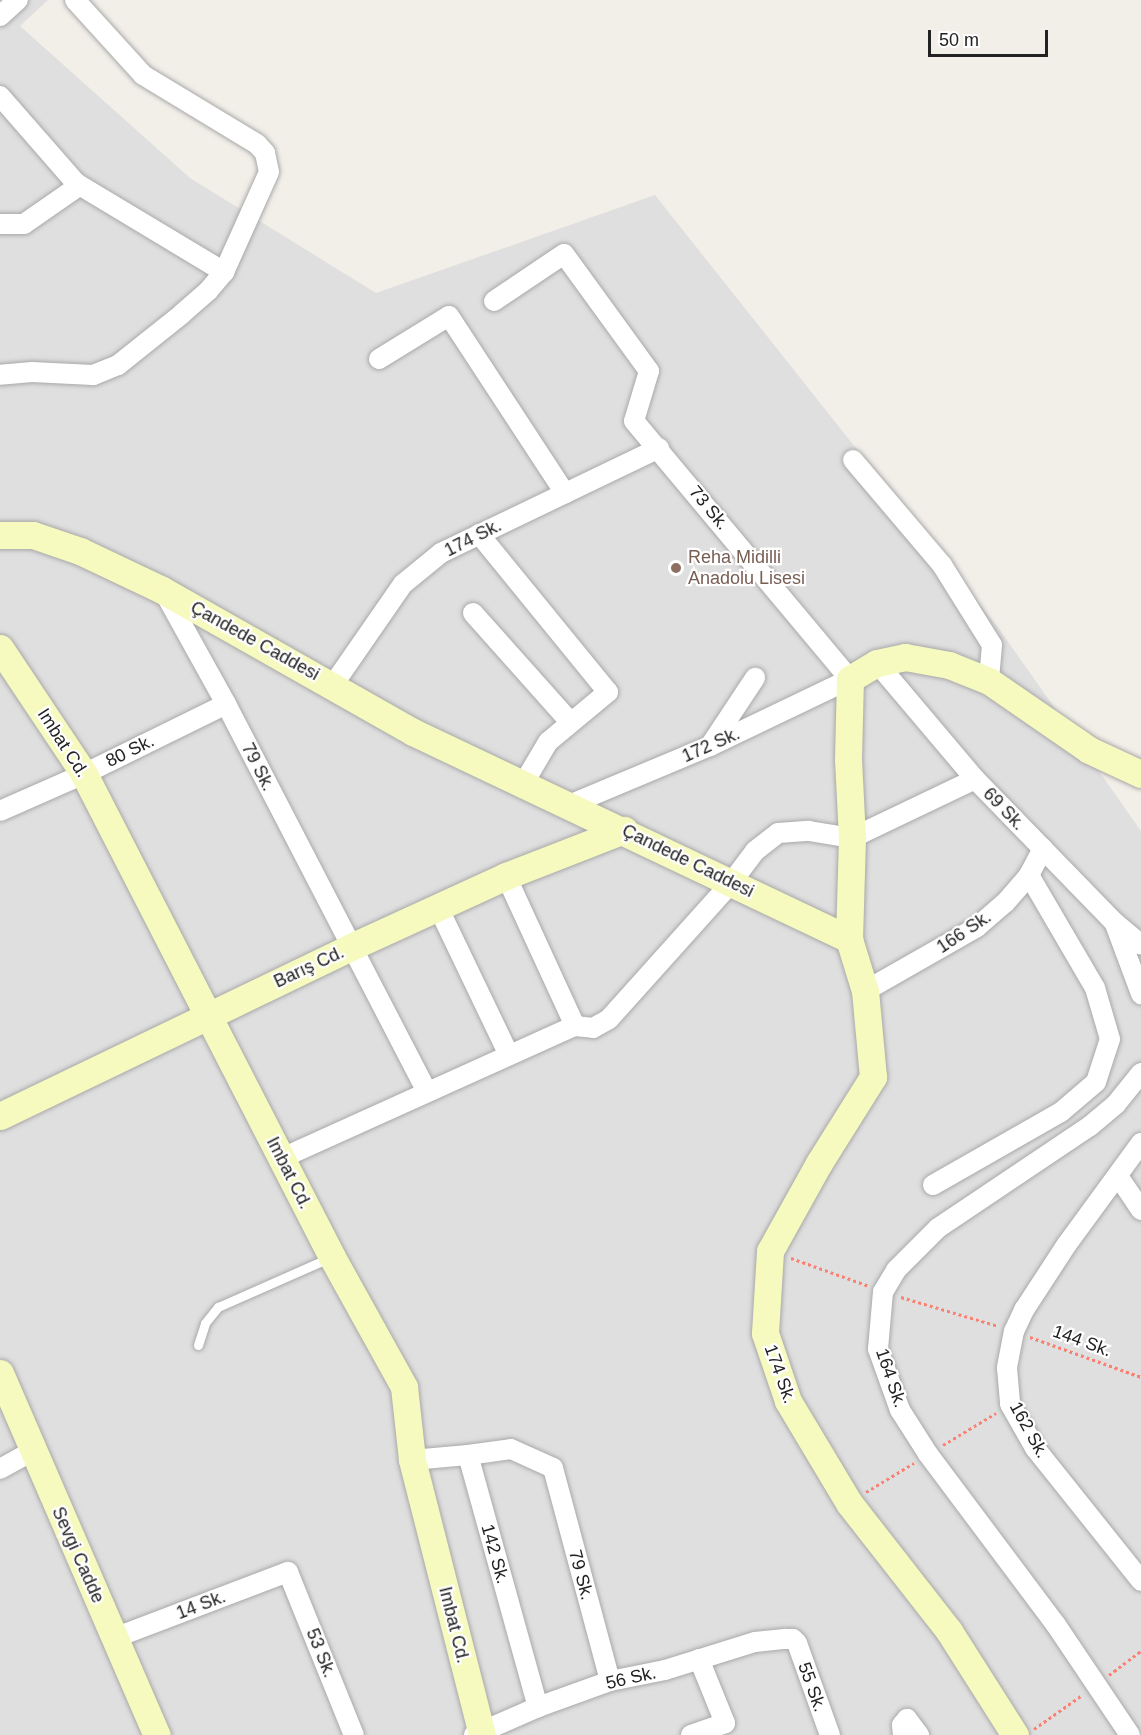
<!DOCTYPE html>
<html>
<head>
<meta charset="utf-8">
<style>
	body { margin:0 }
	#map { position:relative; width:1141px; height:1735px; overflow:hidden; background:#f2efe9; font-family:Helvetica,sans-serif }
	div>[style] { position:absolute }
	.residential>* { inset:0; background:#e0dfdf }
	.path>* { height:3px; margin-top:-1.5px; transform-origin:0; background:repeating-linear-gradient(90deg,#fa8072 0 3px,transparent 0 6px) }
	.roads { filter:drop-shadow(0 0 2px #a9a9a9) drop-shadow(0 0 2px #a9a9a9) }
	.lane>* { height:9px; margin:-4.5px; padding:0 4.5px; transform-origin:4.5px; border-radius:4.5px; background:#fff }
	.street>* { height:20px; margin:-10px; padding:0 10px; transform-origin:10px; border-radius:10px; background:#fff }
	.secondary>* { height:27px; margin:-13.5px; padding:0 13.5px; transform-origin:13.5px; border-radius:13.5px; background:#f7fabf }
	.dots>* { width:16px; height:16px; translate:-50% -50%; box-sizing:border-box; border:3px solid #fff; border-radius:50% }
	span { translate:-50% -50%; white-space:nowrap; text-align:center; line-height:1.15; -webkit-text-stroke:4.5px #fff; paint-order:stroke }
	.street-label { font-size:18px; color:#222 }
	.education-label { font-size:18px; color:#785e54 }
	.left { translate:0 -50%; text-align:left }
	.scale { position:absolute; left:928px; top:30px; width:120px; height:27px; box-sizing:border-box; border:3px solid #222; border-top:0; padding-left:8px; font-size:18px; line-height:21px; white-space:nowrap; color:#222; -webkit-text-stroke:4px #fff; paint-order:stroke }
</style>
</head>
<body>
<div id="map">
	<div class="residential">
		<i style="clip-path:polygon(0 0,48px 0,20px 26px,190px 178px,376px 293px,655px 195px,997px 626px,1141px 831px,1141px 1735px,0 1735px)"></i>
	</div>
	<div class="path">
		<i style="left:791px;top:1258px;width:83px;rotate:19.7deg"></i>
		<i style="left:901px;top:1297px;width:101px;rotate:16.6deg"></i>
		<i style="left:1030px;top:1337px;width:118px;rotate:19.8deg"></i>
		<i style="left:943px;top:1445px;width:62px;rotate:-31.1deg"></i>
		<i style="left:866px;top:1492px;width:56px;rotate:-31.1deg"></i>
		<i style="left:1109px;top:1675px;width:40px;rotate:-37deg"></i>
		<i style="left:1034px;top:1729px;width:59px;rotate:-35.3deg"></i>
	</div>
	<div class="roads">
		<div class="lane">
			<i style="left:198px;top:1345px;width:23px;rotate:-72deg"></i>
			<i style="left:205px;top:1323px;width:21px;rotate:-51deg"></i>
			<i style="left:218px;top:1307px;width:121px;rotate:-23.8deg"></i>
		</div>
		<div class="street">
			<i style="left:75px;top:0;width:101px;rotate:47.8deg"></i>
			<i style="left:143px;top:75px;width:133px;rotate:31.2deg"></i>
			<i style="left:257px;top:144px;width:12px;rotate:48deg"></i>
			<i style="left:265px;top:153px;width:19px;rotate:78deg"></i>
			<i style="left:269px;top:172px;width:110px;rotate:114.2deg"></i>
			<i style="left:0;top:16px;width:24px;rotate:-42deg"></i>
			<i style="left:0;top:96px;width:116px;rotate:48.9deg"></i>
			<i style="left:0;top:224px;width:24px"></i>
			<i style="left:24px;top:224px;width:60px;rotate:-34.8deg"></i>
			<i style="left:73px;top:190px;width:8px;rotate:-67deg"></i>
			<i style="left:76px;top:183px;width:173px;rotate:31deg"></i>
			<i style="left:224px;top:272px;width:25px;rotate:130deg"></i>
			<i style="left:208px;top:291px;width:35px;rotate:139deg"></i>
			<i style="left:182px;top:314px;width:82px;rotate:141.4deg"></i>
			<i style="left:118px;top:365px;width:27px;rotate:158deg"></i>
			<i style="left:93px;top:375px;width:61px;rotate:-177.2deg"></i>
			<i style="left:32px;top:372px;width:32px;rotate:175deg"></i>
			<i style="left:494px;top:301px;width:84px;rotate:-33.9deg"></i>
			<i style="left:564px;top:254px;width:145px;rotate:54deg"></i>
			<i style="left:649px;top:371px;width:52px;rotate:106.7deg"></i>
			<i style="left:634px;top:421px;width:336px;rotate:50.1deg"></i>
			<i style="left:850px;top:679px;width:155px;rotate:154.4deg"></i>
			<i style="left:710px;top:746px;width:153px;rotate:157.3deg"></i>
			<i style="left:379px;top:359px;width:82px;rotate:-31.6deg"></i>
			<i style="left:449px;top:316px;width:212px;rotate:56.8deg"></i>
			<i style="left:853px;top:460px;width:138px;rotate:49.7deg"></i>
			<i style="left:942px;top:565px;width:94px;rotate:58deg"></i>
			<i style="left:992px;top:645px;width:36px;rotate:95deg"></i>
			<i style="left:479px;top:534px;width:204px;rotate:50.8deg"></i>
			<i style="left:608px;top:692px;width:78px;rotate:140.2deg"></i>
			<i style="left:548px;top:742px;width:51px;rotate:120.6deg"></i>
			<i style="left:164px;top:592px;width:128px;rotate:61deg"></i>
			<i style="left:226px;top:704px;width:437px;rotate:62.6deg"></i>
			<i style="left:473px;top:613px;width:146px;rotate:48.3deg"></i>
			<i style="left:877px;top:663px;width:152px;rotate:49.8deg"></i>
			<i style="left:975px;top:779px;width:199px;rotate:45.8deg"></i>
			<i style="left:1114px;top:922px;width:35px;rotate:40deg"></i>
			<i style="left:333px;top:685px;width:123px;rotate:-55.3deg"></i>
			<i style="left:403px;top:584px;width:49px;rotate:-39.2deg"></i>
			<i style="left:441px;top:553px;width:242px;rotate:-25.7deg"></i>
			<i style="left:710px;top:746px;width:82px;rotate:-56.5deg"></i>
			<i style="left:0;top:811px;width:92px;rotate:-23.8deg"></i>
			<i style="left:84px;top:774px;width:158px;rotate:-26.2deg"></i>
			<i style="left:506px;top:876px;width:165px;rotate:65.3deg"></i>
			<i style="left:438px;top:907px;width:164px;rotate:64.4deg"></i>
			<i style="left:1115px;top:924px;width:75px;rotate:69.6deg"></i>
			<i style="left:865px;top:991px;width:129px;rotate:-29.7deg"></i>
			<i style="left:977px;top:927px;width:37px;rotate:-41deg"></i>
			<i style="left:1005px;top:903px;width:37px;rotate:-49deg"></i>
			<i style="left:1029px;top:875px;width:30px;rotate:-62deg"></i>
			<i style="left:1141px;top:1143px;width:125px;rotate:126.2deg"></i>
			<i style="left:1067px;top:1244px;width:79px;rotate:123.1deg"></i>
			<i style="left:1024px;top:1310px;width:23px;rotate:115deg"></i>
			<i style="left:1014px;top:1331px;width:38px;rotate:101deg"></i>
			<i style="left:1007px;top:1368px;width:36px;rotate:85deg"></i>
			<i style="left:1010px;top:1404px;width:51px;rotate:60.4deg"></i>
			<i style="left:1035px;top:1448px;width:170px;rotate:51.4deg"></i>
			<i style="left:282px;top:1158px;width:321px;rotate:-24.3deg"></i>
			<i style="left:575px;top:1026px;width:18px;rotate:6deg"></i>
			<i style="left:593px;top:1028px;width:18px;rotate:-29deg"></i>
			<i style="left:609px;top:1019px;width:183px;rotate:-48.1deg"></i>
			<i style="left:731px;top:883px;width:40px;rotate:-53deg"></i>
			<i style="left:755px;top:851px;width:29px;rotate:-38deg"></i>
			<i style="left:778px;top:833px;width:31px;rotate:-4deg"></i>
			<i style="left:809px;top:831px;width:44px;rotate:9.2deg"></i>
			<i style="left:852px;top:838px;width:136px;rotate:-25.6deg"></i>
			<i style="left:1118px;top:1176px;width:41px;rotate:55.9deg"></i>
			<i style="left:933px;top:1185px;width:147px;rotate:-29.7deg"></i>
			<i style="left:1061px;top:1112px;width:46px;rotate:-40.6deg"></i>
			<i style="left:1096px;top:1082px;width:45px;rotate:-72deg"></i>
			<i style="left:1110px;top:1039px;width:53px;rotate:-106.4deg"></i>
			<i style="left:1095px;top:988px;width:131px;rotate:-120.3deg"></i>
			<i style="left:468px;top:1455px;width:43px;rotate:-7.9deg"></i>
			<i style="left:511px;top:1449px;width:46px;rotate:24.3deg"></i>
			<i style="left:553px;top:1468px;width:220px;rotate:75deg"></i>
			<i style="left:412px;top:1460px;width:56px;rotate:-5.1deg"></i>
			<i style="left:468px;top:1455px;width:262px;rotate:74.5deg"></i>
			<i style="left:0;top:1469px;width:37px;rotate:-29deg"></i>
			<i style="left:114px;top:1638px;width:186px;rotate:-20.8deg"></i>
			<i style="left:288px;top:1572px;width:176px;rotate:68deg"></i>
			<i style="left:474px;top:1735px;width:70px;rotate:-23.6deg"></i>
			<i style="left:538px;top:1707px;width:77px;rotate:-19.9deg"></i>
			<i style="left:610px;top:1681px;width:56px;rotate:-11.3deg"></i>
			<i style="left:665px;top:1670px;width:94px;rotate:-17.3deg"></i>
			<i style="left:755px;top:1642px;width:30px;rotate:-6deg"></i>
			<i style="left:785px;top:1639px;width:8px"></i>
			<i style="left:793px;top:1639px;width:6px;rotate:45deg"></i>
			<i style="left:797px;top:1643px;width:98px;rotate:70.3deg"></i>
			<i style="left:691px;top:1735px;width:36px;rotate:-19deg"></i>
			<i style="left:725px;top:1723px;width:69px;rotate:-112.1deg"></i>
			<i style="left:903px;top:1735px;width:10px;rotate:-96deg"></i>
			<i style="left:902px;top:1725px;width:8px;rotate:-50deg"></i>
			<i style="left:907px;top:1719px;width:20px;rotate:53deg"></i>
			<i style="left:1130px;top:1735px;width:133px;rotate:-123.9deg"></i>
			<i style="left:1056px;top:1625px;width:214px;rotate:-126.8deg"></i>
			<i style="left:928px;top:1454px;width:52px;rotate:-122.5deg"></i>
			<i style="left:900px;top:1410px;width:65px;rotate:-109.8deg"></i>
			<i style="left:878px;top:1349px;width:57px;rotate:-85deg"></i>
			<i style="left:883px;top:1292px;width:26px;rotate:-59deg"></i>
			<i style="left:896px;top:1270px;width:59px;rotate:-45deg"></i>
			<i style="left:938px;top:1228px;width:183px;rotate:-33.9deg"></i>
			<i style="left:1090px;top:1126px;width:34px;rotate:-40deg"></i>
			<i style="left:1116px;top:1104px;width:40px;rotate:-51deg"></i>
		</div>
		<div class="secondary">
			<i style="left:0;top:535px;width:33px"></i>
			<i style="left:33px;top:535px;width:50px;rotate:18.8deg"></i>
			<i style="left:80px;top:551px;width:91px;rotate:25.4deg"></i>
			<i style="left:162px;top:590px;width:288px;rotate:29.5deg"></i>
			<i style="left:413px;top:732px;width:483px;rotate:25.4deg"></i>
			<i style="left:0;top:648px;width:151px;rotate:56.3deg"></i>
			<i style="left:84px;top:774px;width:543px;rotate:62.82deg"></i>
			<i style="left:332px;top:1257px;width:149px;rotate:61deg"></i>
			<i style="left:404px;top:1387px;width:73px;rotate:83.7deg"></i>
			<i style="left:412px;top:1460px;width:284px;rotate:75.7deg"></i>
			<i style="left:0;top:1116px;width:390px;rotate:-25.7deg"></i>
			<i style="left:351px;top:947px;width:170px;rotate:-24.6deg"></i>
			<i style="left:506px;top:876px;width:127px;rotate:-21.3deg"></i>
			<i style="left:0;top:1373px;width:395px;rotate:66.6deg"></i>
			<i style="left:1015px;top:1735px;width:123px;rotate:-122.4deg"></i>
			<i style="left:949px;top:1631px;width:162px;rotate:-128deg"></i>
			<i style="left:849px;top:1503px;width:119px;rotate:-120.9deg"></i>
			<i style="left:788px;top:1401px;width:72px;rotate:-108.7deg"></i>
			<i style="left:765px;top:1333px;width:82px;rotate:-86.5deg"></i>
			<i style="left:770px;top:1251px;width:101px;rotate:-60.9deg"></i>
			<i style="left:819px;top:1163px;width:102px;rotate:-57.9deg"></i>
			<i style="left:873px;top:1077px;width:86px;rotate:-95.3deg"></i>
			<i style="left:865px;top:991px;width:54px;rotate:-107.1deg"></i>
			<i style="left:849px;top:939px;width:101px;rotate:-88.3deg"></i>
			<i style="left:852px;top:838px;width:79px;rotate:-92.9deg"></i>
			<i style="left:848px;top:759px;width:80px;rotate:-88.6deg"></i>
			<i style="left:850px;top:679px;width:31px;rotate:-31deg"></i>
			<i style="left:877px;top:663px;width:29px;rotate:-12deg"></i>
			<i style="left:905px;top:657px;width:45px;rotate:10.3deg"></i>
			<i style="left:949px;top:665px;width:43px;rotate:21.8deg"></i>
			<i style="left:989px;top:681px;width:121px;rotate:34.6deg"></i>
			<i style="left:1089px;top:750px;width:57px;rotate:24.8deg"></i>
		</div>
	</div>
	<div class="dots">
		<i style="left:676px;top:568px;background:#8d6e63"></i>
	</div>
	<div class="street-label">
		<span style="left:709px;top:508px;rotate:50deg">73 Sk.</span>
		<span style="left:473px;top:538px;rotate:-27deg">174 Sk.</span>
		<span style="left:255px;top:641px;rotate:29deg">Çandede Caddesi</span>
		<span style="left:63px;top:743px;rotate:57deg">Imbat Cd.</span>
		<span style="left:711px;top:745px;rotate:-24deg">172 Sk.</span>
		<span style="left:130px;top:751px;rotate:-26deg">80 Sk.</span>
		<span style="left:258px;top:767px;rotate:63deg">79 Sk.</span>
		<span style="left:1004px;top:809px;rotate:46deg">69 Sk.</span>
		<span style="left:688px;top:861px;rotate:26deg">Çandede Caddesi</span>
		<span style="left:964px;top:932px;rotate:-34deg">166 Sk.</span>
		<span style="left:309px;top:967px;rotate:-25deg">Barış Cd.</span>
		<span style="left:289px;top:1173px;rotate:63deg">Imbat Cd.</span>
		<span style="left:1082px;top:1341px;rotate:20deg">144 Sk.</span>
		<span style="left:780px;top:1374px;rotate:70deg">174 Sk.</span>
		<span style="left:891px;top:1378px;rotate:71deg">164 Sk.</span>
		<span style="left:1029px;top:1430px;rotate:61deg">162 Sk.</span>
		<span style="left:495px;top:1554px;rotate:74deg">142 Sk.</span>
		<span style="left:78px;top:1555px;rotate:66deg">Sevgi Cadde</span>
		<span style="left:581px;top:1575px;rotate:75deg">79 Sk.</span>
		<span style="left:201px;top:1605px;rotate:-21deg">14 Sk.</span>
		<span style="left:454px;top:1625px;rotate:76deg">Imbat Cd.</span>
		<span style="left:321px;top:1653px;rotate:68deg">53 Sk.</span>
		<span style="left:631px;top:1678px;rotate:-13deg">56 Sk.</span>
		<span style="left:812px;top:1687px;rotate:70deg">55 Sk.</span>
	</div>
	<div class="education-label">
		<span class="left" style="left:688px;top:568px">Reha Midilli<br>Anadolu Lisesi</span>
	</div>
	<div class="scale">50 m</div>
</div>
</body>
</html>
